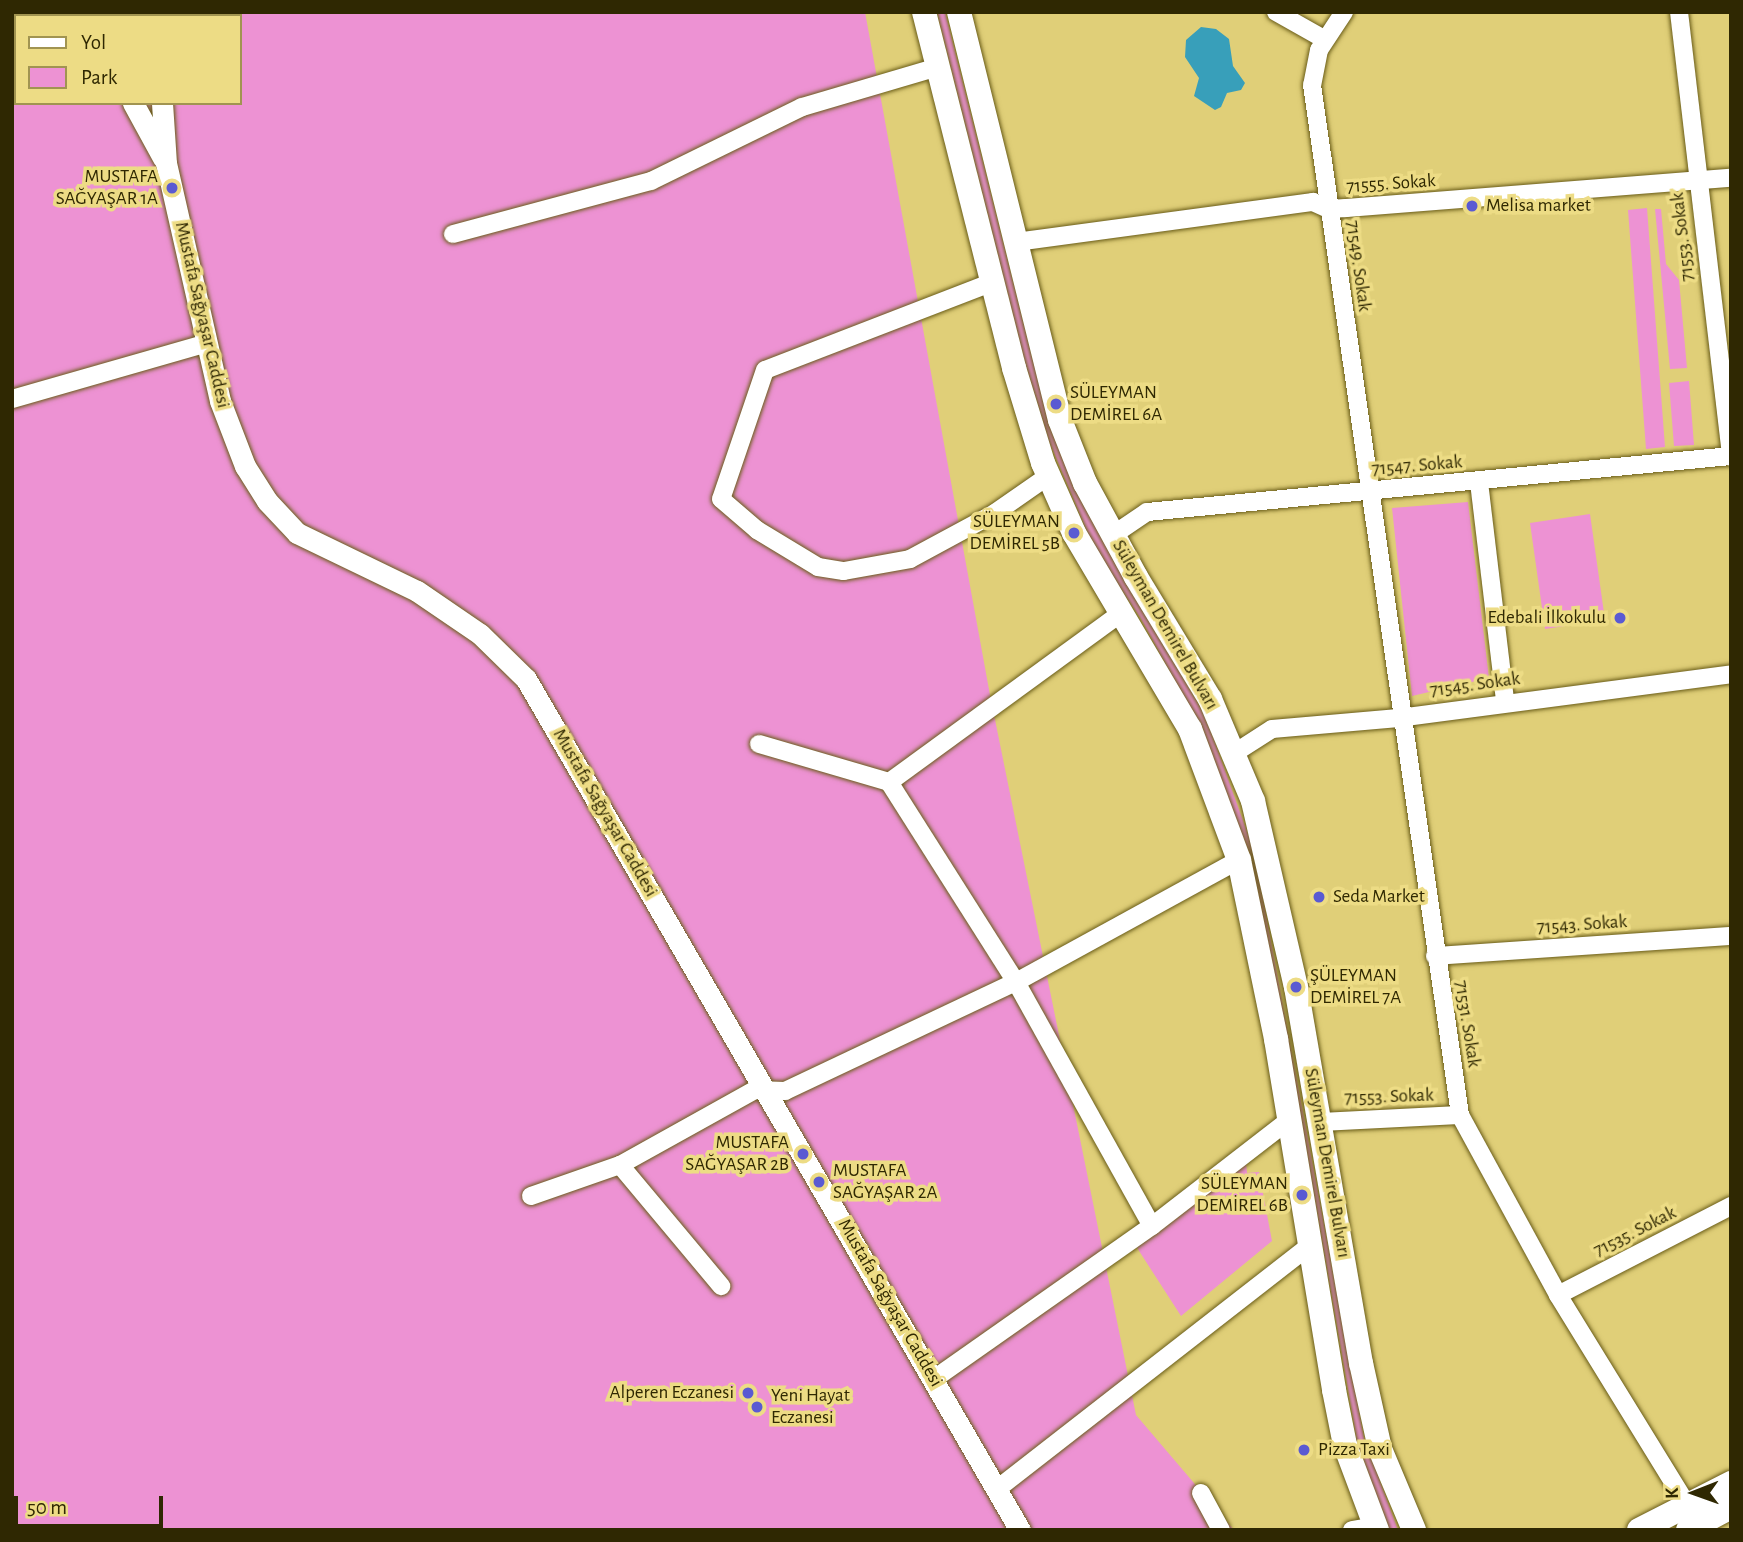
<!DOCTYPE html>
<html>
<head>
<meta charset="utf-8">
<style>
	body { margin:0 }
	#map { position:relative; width:1743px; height:1542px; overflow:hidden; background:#e0cf78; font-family:"Alegreya Sans",sans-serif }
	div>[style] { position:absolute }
	.green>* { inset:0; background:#ed92d3 }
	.water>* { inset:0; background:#389fba }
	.roads { filter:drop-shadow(0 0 2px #695c18) drop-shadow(0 0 2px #695c18) }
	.minor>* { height:18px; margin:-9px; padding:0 9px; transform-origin:9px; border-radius:9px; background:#fff }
	.tertiary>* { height:21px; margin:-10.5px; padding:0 10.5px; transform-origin:10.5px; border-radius:10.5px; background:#fff }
	.secondary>* { height:24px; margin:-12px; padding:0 12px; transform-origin:12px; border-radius:12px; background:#fff }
	.dots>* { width:19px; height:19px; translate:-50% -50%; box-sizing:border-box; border:4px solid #eddc85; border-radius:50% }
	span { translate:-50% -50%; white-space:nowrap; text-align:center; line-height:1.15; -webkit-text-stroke:7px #eddc85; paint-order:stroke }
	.poi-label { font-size:19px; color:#2f2802 }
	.right { translate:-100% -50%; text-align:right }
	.left { translate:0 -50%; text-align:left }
	.street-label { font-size:19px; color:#2f2802 }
	.frame { position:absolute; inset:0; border:14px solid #2f2802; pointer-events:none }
	.legend { position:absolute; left:14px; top:14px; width:228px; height:91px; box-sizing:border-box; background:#eddc85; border:2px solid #a19451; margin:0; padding:9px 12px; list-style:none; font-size:21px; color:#2f2802 }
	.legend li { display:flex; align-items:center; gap:14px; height:35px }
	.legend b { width:35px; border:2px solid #a19451 }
	.north { position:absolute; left:1659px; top:1458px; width:70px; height:70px; -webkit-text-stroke:5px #eddc85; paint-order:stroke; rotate:269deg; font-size:19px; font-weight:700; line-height:28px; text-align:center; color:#2f2802 }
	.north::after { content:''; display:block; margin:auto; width:24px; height:32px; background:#2f2802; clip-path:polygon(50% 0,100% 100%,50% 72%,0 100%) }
	.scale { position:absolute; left:14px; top:1496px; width:149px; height:32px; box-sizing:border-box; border:4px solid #2f2802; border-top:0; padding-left:9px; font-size:21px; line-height:24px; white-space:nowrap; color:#2f2802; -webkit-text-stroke:5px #eddc85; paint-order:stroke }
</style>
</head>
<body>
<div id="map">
	<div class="green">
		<i style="clip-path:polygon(evenodd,12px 12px,865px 12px,990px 695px,1136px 1415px,1234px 1530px,12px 1530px,12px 12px,16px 16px,240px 16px,240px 103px,16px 103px,16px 16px)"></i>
		<i style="clip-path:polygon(937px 12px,945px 12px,1032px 357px,1148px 615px,1206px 718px,1254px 851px,1364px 1438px,1398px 1530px,1389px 1530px,1385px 1521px,1357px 1441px,1289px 1050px,1247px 853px,1197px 721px,1141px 619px,1094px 548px,1049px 441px,1024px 359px)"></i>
		<i style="clip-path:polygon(1647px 208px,1665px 447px,1646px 449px,1628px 210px)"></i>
		<i style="clip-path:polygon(1655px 209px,1661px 209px,1666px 264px,1679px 280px,1687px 368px,1670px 369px)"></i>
		<i style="clip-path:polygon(1689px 381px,1694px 445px,1674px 446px,1669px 383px)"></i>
		<i style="clip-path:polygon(1468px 502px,1489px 678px,1412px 696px,1392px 508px)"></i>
		<i style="clip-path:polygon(1590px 514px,1605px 620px,1545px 629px,1530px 523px)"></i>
		<i style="clip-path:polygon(1245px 1149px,1247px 1173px,1259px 1172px,1272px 1241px,1181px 1316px,1132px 1240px)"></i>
	</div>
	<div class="water">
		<i style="clip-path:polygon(1201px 27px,1216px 29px,1229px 39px,1233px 66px,1245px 83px,1241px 90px,1227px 93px,1221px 107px,1215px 110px,1194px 96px,1199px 78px,1185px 57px,1186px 40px)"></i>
	</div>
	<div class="roads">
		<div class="minor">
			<i style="left:1276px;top:12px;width:55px;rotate:29.4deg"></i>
			<i style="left:1344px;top:12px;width:45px;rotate:123.3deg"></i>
			<i style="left:1319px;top:50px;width:36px;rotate:101deg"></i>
			<i style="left:1312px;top:85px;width:1041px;rotate:81.82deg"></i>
			<i style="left:1460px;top:1115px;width:205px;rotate:61.4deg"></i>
			<i style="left:1558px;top:1295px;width:248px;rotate:58.4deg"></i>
			<i style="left:1679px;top:12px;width:448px;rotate:83.3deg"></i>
			<i style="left:453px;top:234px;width:205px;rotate:-15deg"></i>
			<i style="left:651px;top:181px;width:168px;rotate:-26.1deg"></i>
			<i style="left:802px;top:107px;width:142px;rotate:-16.4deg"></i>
			<i style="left:1016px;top:242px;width:300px;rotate:-7.7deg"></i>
			<i style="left:1313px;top:202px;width:17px;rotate:24deg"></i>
			<i style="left:1329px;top:209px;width:17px;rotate:-3deg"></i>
			<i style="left:1346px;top:208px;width:386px;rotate:-4.5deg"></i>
			<i style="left:993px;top:282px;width:244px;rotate:158.9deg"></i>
			<i style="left:765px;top:370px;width:136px;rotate:108.8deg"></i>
			<i style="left:721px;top:499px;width:48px;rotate:40.7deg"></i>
			<i style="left:757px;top:530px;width:71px;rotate:31.2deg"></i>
			<i style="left:818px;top:567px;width:26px;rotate:9deg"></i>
			<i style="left:844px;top:571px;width:67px;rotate:-10.3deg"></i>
			<i style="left:910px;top:559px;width:97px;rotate:-28.4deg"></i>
			<i style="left:995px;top:513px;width:65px;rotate:-34.9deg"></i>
			<i style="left:12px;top:399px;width:203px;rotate:-16deg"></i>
			<i style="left:1479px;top:482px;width:221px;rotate:83.2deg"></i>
			<i style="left:1113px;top:535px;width:41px;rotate:-34.1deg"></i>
			<i style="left:1147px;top:512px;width:587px;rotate:-5.48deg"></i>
			<i style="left:1121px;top:613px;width:287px;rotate:143.9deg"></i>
			<i style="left:889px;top:782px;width:237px;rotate:57.6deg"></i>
			<i style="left:1016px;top:982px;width:279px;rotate:60.9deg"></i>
			<i style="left:759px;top:744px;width:135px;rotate:16.3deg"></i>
			<i style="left:1233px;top:754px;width:46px;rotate:-32.7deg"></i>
			<i style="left:1272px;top:729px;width:127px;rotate:-5deg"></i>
			<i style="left:1399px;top:718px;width:335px;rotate:-7.5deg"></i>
			<i style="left:1435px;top:956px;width:297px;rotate:-3.9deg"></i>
			<i style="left:1320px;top:1122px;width:140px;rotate:-2.9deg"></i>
			<i style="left:620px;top:1165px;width:158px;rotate:50.1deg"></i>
			<i style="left:531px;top:1196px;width:94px;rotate:-19.2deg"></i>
			<i style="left:620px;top:1165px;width:154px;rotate:-29.1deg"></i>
			<i style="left:755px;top:1090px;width:30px;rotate:2deg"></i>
			<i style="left:785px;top:1091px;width:255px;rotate:-25.3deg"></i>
			<i style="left:1016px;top:982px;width:254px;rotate:-28.7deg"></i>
			<i style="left:1558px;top:1295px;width:195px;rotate:-27.2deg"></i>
			<i style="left:934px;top:1379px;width:266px;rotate:-35.1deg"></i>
			<i style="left:1152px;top:1226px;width:173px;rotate:-37.7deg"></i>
			<i style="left:997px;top:1489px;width:397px;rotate:-37.9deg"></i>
			<i style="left:1201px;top:1493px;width:42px;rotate:61.6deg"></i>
			<i style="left:1352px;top:1530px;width:23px;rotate:-10deg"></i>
		</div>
		<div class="tertiary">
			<i style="left:53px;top:12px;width:6px;rotate:45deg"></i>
			<i style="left:72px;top:12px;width:4px;rotate:76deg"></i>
			<i style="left:159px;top:16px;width:4px;rotate:-63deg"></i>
			<i style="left:133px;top:103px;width:63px;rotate:61.4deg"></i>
			<i style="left:162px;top:103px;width:60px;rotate:86.2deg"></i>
			<i style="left:166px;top:163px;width:244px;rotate:77.2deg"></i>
			<i style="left:220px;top:401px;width:70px;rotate:69deg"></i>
			<i style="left:245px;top:466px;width:41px;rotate:57.8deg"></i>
			<i style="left:267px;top:501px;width:44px;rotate:46.8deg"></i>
			<i style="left:297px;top:533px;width:133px;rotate:25.8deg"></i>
			<i style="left:417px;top:591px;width:76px;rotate:34.3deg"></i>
			<i style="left:480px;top:634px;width:64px;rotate:44.4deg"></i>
			<i style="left:526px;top:679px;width:984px;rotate:59.87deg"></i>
		</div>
		<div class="secondary">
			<i style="left:924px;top:12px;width:367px;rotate:75.8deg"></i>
			<i style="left:1014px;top:368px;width:99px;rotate:73deg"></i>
			<i style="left:1043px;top:463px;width:77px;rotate:66.1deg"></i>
			<i style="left:1074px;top:533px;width:228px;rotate:59.4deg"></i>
			<i style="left:1190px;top:729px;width:140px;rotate:69.5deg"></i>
			<i style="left:1239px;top:860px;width:183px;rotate:78.3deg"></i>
			<i style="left:1276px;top:1039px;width:356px;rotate:80.6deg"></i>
			<i style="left:1334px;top:1390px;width:56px;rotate:78.7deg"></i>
			<i style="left:1345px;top:1445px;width:91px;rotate:69.4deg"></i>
			<i style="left:959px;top:12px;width:420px;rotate:76.1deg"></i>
			<i style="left:1060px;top:420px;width:68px;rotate:68.4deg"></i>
			<i style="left:1085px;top:483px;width:107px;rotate:61.5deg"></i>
			<i style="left:1136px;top:577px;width:143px;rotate:58.8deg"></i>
			<i style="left:1210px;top:699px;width:111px;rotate:67.1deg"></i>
			<i style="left:1253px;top:801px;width:191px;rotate:77deg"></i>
			<i style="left:1296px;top:987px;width:382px;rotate:80.2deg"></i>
			<i style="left:1361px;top:1363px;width:88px;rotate:77.5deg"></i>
			<i style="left:1380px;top:1449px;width:88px;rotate:67.2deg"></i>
			<i style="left:1639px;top:1530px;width:103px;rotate:-27.1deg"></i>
			<i style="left:1688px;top:1530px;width:49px;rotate:-28.1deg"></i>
		</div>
	</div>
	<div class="dots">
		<i style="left:172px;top:188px;background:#5a5ad2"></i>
		<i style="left:1472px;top:206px;background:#5a5ad2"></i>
		<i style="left:1056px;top:404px;background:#5a5ad2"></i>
		<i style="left:1074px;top:533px;background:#5a5ad2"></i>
		<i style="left:1620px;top:618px;background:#5a5ad2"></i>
		<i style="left:1319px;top:897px;background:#5a5ad2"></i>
		<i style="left:1296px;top:987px;background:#5a5ad2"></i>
		<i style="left:803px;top:1154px;background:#5a5ad2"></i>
		<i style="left:819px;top:1182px;background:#5a5ad2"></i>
		<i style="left:1302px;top:1195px;background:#5a5ad2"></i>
		<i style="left:748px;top:1393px;background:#5a5ad2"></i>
		<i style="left:757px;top:1407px;background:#5a5ad2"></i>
		<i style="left:1304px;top:1450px;background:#5a5ad2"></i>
	</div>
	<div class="poi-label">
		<span class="right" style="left:158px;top:188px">MUSTAFA<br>SAĞYAŞAR 1A</span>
		<span class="left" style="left:1486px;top:206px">Melisa market</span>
		<span class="left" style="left:1070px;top:404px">SÜLEYMAN<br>DEMİREL 6A</span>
		<span class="right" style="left:1060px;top:533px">SÜLEYMAN<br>DEMİREL 5B</span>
		<span class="right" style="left:1606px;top:618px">Edebali İlkokulu</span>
		<span class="left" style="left:1333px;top:897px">Seda Market</span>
		<span class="left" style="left:1310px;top:987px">ŞÜLEYMAN<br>DEMİREL 7A</span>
		<span class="right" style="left:789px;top:1154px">MUSTAFA<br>SAĞYAŞAR 2B</span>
		<span class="left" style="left:833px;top:1182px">MUSTAFA<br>SAĞYAŞAR 2A</span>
		<span class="right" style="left:1288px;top:1195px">SÜLEYMAN<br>DEMİREL 6B</span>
		<span class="right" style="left:734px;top:1393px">Alperen Eczanesi</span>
		<span class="left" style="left:771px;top:1407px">Yeni Hayat<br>Eczanesi</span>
		<span class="left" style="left:1318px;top:1450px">Pizza Taxi</span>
	</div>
	<div class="street-label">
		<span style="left:1391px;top:184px;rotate:-4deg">71555. Sokak</span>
		<span style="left:1683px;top:237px;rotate:-97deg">71553. Sokak</span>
		<span style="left:1358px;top:266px;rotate:82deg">71549. Sokak</span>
		<span style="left:202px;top:315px;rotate:77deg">Mustafa Sağyaşar Caddesi</span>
		<span style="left:1417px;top:466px;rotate:-5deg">71547. Sokak</span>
		<span style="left:1165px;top:625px;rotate:60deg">Süleyman Demirel Bulvarı</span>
		<span style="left:1475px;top:685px;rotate:-8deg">71545. Sokak</span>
		<span style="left:605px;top:813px;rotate:60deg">Mustafa Sağyaşar Caddesi</span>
		<span style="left:1582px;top:925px;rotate:-4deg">71543. Sokak</span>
		<span style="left:1467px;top:1024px;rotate:81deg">71531. Sokak</span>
		<span style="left:1389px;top:1097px;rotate:-2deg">71553. Sokak</span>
		<span style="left:1327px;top:1163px;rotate:80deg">Süleyman Demirel Bulvarı</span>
		<span style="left:1635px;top:1232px;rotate:-27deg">71535. Sokak</span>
		<span style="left:890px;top:1303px;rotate:60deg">Mustafa Sağyaşar Caddesi</span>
	</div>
	<div class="frame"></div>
	<ul class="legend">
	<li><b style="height:9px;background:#fff"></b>Yol</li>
	<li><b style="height:19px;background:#ed92d3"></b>Park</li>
	</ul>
	<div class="north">K</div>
	<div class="scale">50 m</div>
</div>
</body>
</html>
